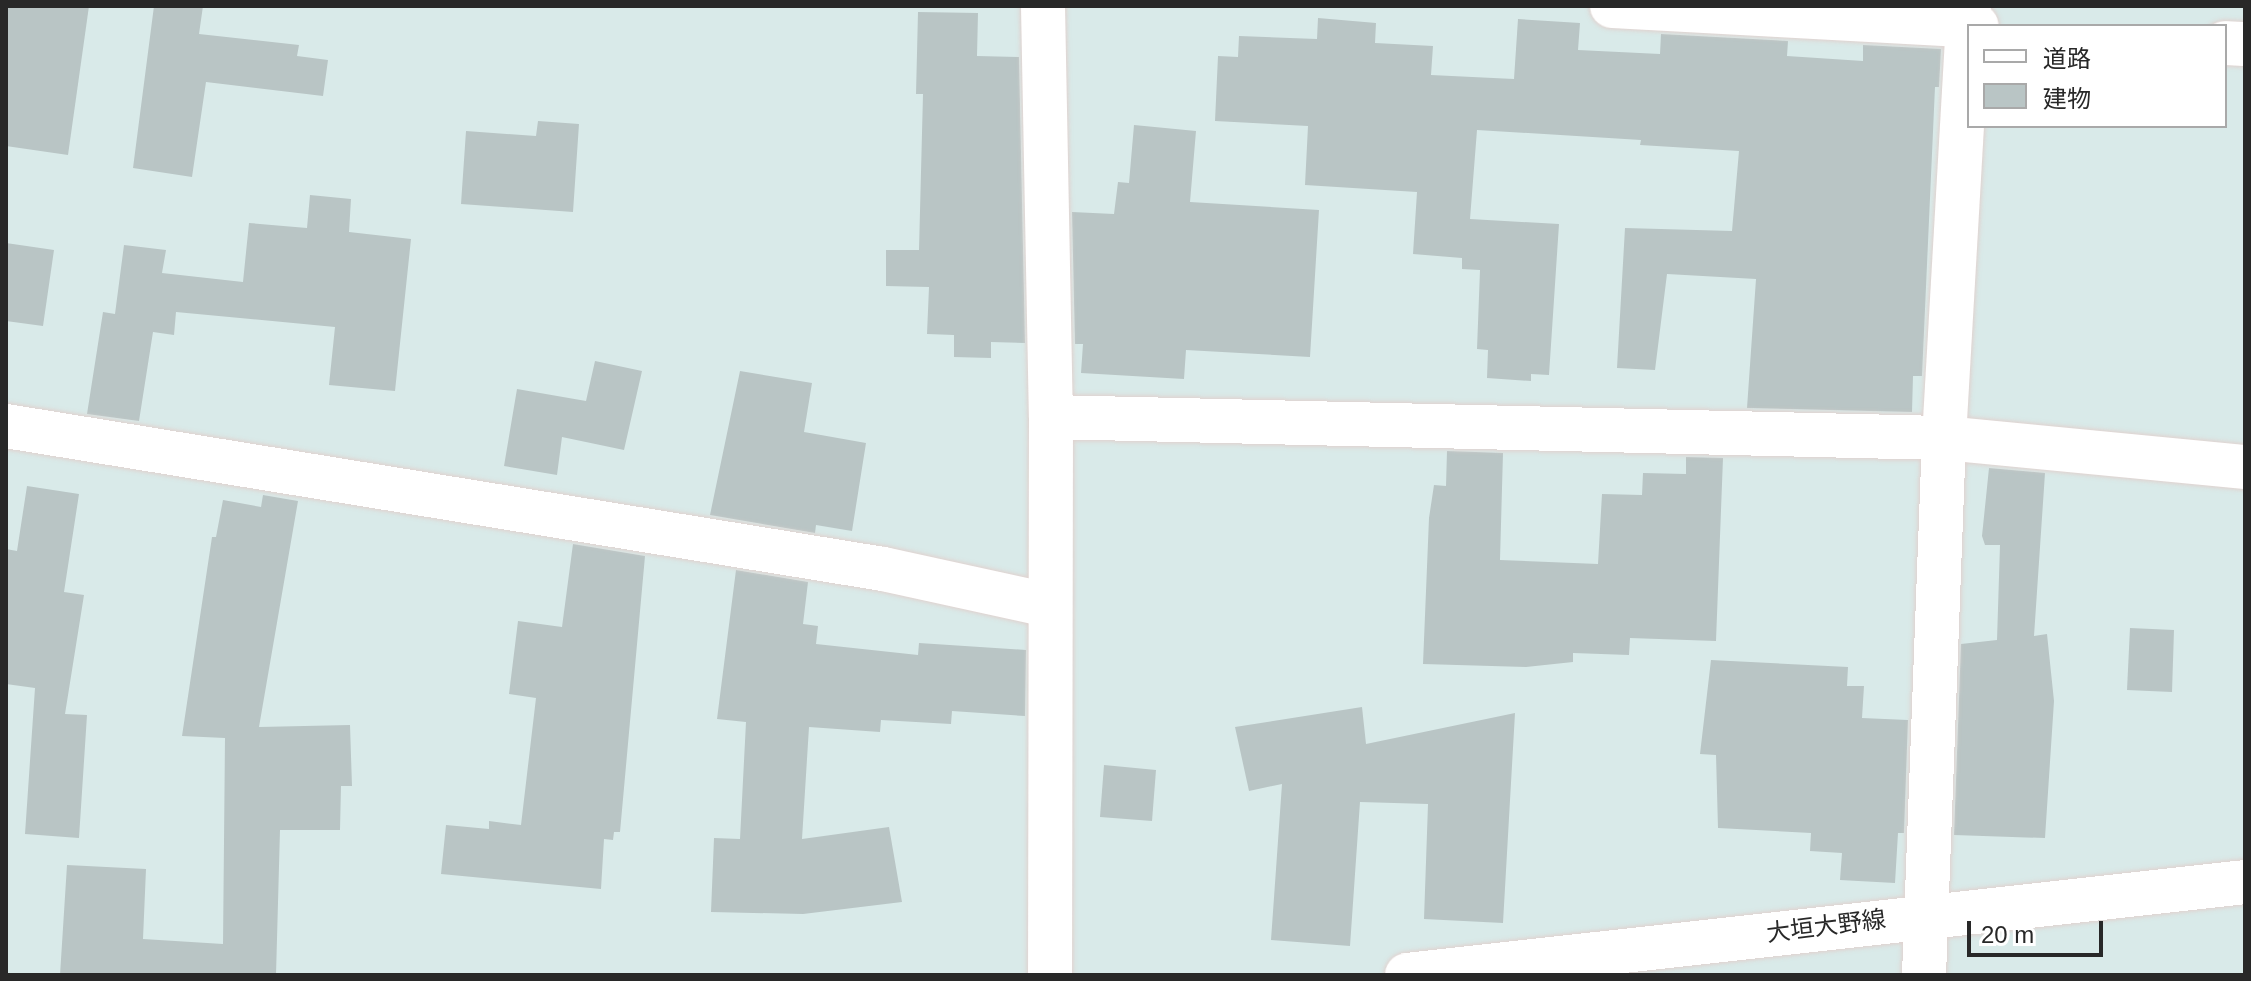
<!DOCTYPE html>
<html>
<head>
<meta charset="utf-8">
<style>
	body { margin:0 }
	#map { position:relative; width:2251px; height:981px; overflow:hidden; background:#d9eae9; font-family:Arial,"Noto Sans JP",sans-serif }
	div>[style] { position:absolute }
	.building>* { inset:0; background:#b9c5c5 }
	.roads { filter:drop-shadow(0 0 2px #e0d2cf) drop-shadow(0 0 2px #e0d2cf) }
	.street>* { height:44px; margin:-22px; padding:0 22px; transform-origin:22px; border-radius:22px; background:#fff }
	.secondary>* { height:44px; margin:-22px; padding:0 22px; transform-origin:22px; border-radius:22px; background:#fff }
	span { translate:-50% -50%; white-space:nowrap; text-align:center; line-height:1.15; -webkit-text-stroke:8px #fff; paint-order:stroke }
	.street-label { font-size:24px; color:#282828 }
	.frame { position:absolute; inset:0; border:8px solid #282828; pointer-events:none }
	.legend { position:absolute; left:1967px; top:24px; width:260px; height:104px; box-sizing:border-box; background:#fff; border:2px solid #a9a9a9; margin:0; padding:10px 14px; list-style:none; font-size:24px; color:#282828 }
	.legend li { display:flex; align-items:center; gap:16px; height:40px }
	.legend b { width:40px; border:2px solid #a9a9a9 }
	.scale { position:absolute; left:1967px; top:921px; width:136px; height:36px; box-sizing:border-box; border:4px solid #282828; border-top:0; padding-left:10px; font-size:24px; line-height:28px; white-space:nowrap; color:#282828; -webkit-text-stroke:6px #fff; paint-order:stroke }
</style>
</head>
<body>
<div id="map">
	<div class="building">
		<i style="clip-path:polygon(6px 6px,89px 6px,68px 155px,6px 146px)"></i>
		<i style="clip-path:polygon(154px 6px,203px 6px,199px 34px,299px 45px,297px 56px,328px 60px,323px 96px,206px 82px,192px 177px,133px 168px)"></i>
		<i style="clip-path:polygon(918px 12px,978px 13px,977px 56px,1019px 57px,1025px 343px,991px 342px,991px 358px,954px 357px,954px 335px,927px 334px,929px 287px,886px 286px,886px 250px,919px 250px,923px 94px,916px 94px)"></i>
		<i style="clip-path:polygon(1318px 18px,1376px 23px,1375px 43px,1433px 46px,1431px 75px,1514px 79px,1518px 19px,1580px 23px,1578px 50px,1660px 54px,1661px 34px,1788px 41px,1787px 56px,1863px 61px,1863px 45px,1941px 49px,1939px 87px,1935px 87px,1922px 376px,1913px 376px,1912px 412px,1747px 408px,1756px 279px,1667px 274px,1655px 370px,1617px 368px,1625px 228px,1732px 231px,1739px 151px,1640px 145px,1641px 140px,1477px 130px,1470px 219px,1559px 224px,1549px 375px,1531px 374px,1531px 381px,1487px 378px,1488px 350px,1477px 349px,1480px 270px,1462px 269px,1462px 258px,1413px 254px,1417px 192px,1305px 185px,1308px 126px,1215px 121px,1218px 56px,1238px 57px,1239px 36px,1317px 39px)"></i>
		<i style="clip-path:polygon(538px 121px,579px 124px,573px 212px,461px 204px,466px 131px,536px 136px)"></i>
		<i style="clip-path:polygon(1134px 125px,1196px 131px,1190px 202px,1319px 210px,1310px 357px,1186px 350px,1184px 379px,1081px 373px,1083px 344px,1075px 344px,1072px 212px,1114px 214px,1118px 182px,1129px 183px)"></i>
		<i style="clip-path:polygon(310px 195px,351px 199px,349px 232px,411px 239px,395px 391px,329px 385px,335px 327px,176px 312px,174px 335px,153px 332px,139px 421px,87px 414px,103px 312px,115px 314px,124px 245px,166px 250px,162px 273px,243px 282px,249px 223px,307px 228px)"></i>
		<i style="clip-path:polygon(6px 243px,54px 250px,43px 326px,6px 321px)"></i>
		<i style="clip-path:polygon(595px 361px,642px 371px,624px 450px,562px 437px,557px 475px,504px 466px,517px 389px,586px 401px)"></i>
		<i style="clip-path:polygon(740px 371px,812px 383px,804px 432px,866px 443px,852px 531px,816px 525px,815px 533px,710px 515px)"></i>
		<i style="clip-path:polygon(1447px 451px,1503px 453px,1500px 560px,1598px 564px,1602px 494px,1642px 495px,1643px 473px,1686px 474px,1686px 457px,1723px 458px,1716px 641px,1630px 638px,1629px 655px,1573px 653px,1573px 662px,1526px 667px,1423px 664px,1429px 518px,1434px 485px,1446px 486px)"></i>
		<i style="clip-path:polygon(1989px 468px,2045px 473px,2034px 636px,2047px 634px,2054px 701px,2045px 838px,1954px 835px,1961px 644px,1997px 640px,2000px 545px,1985px 545px,1982px 536px)"></i>
		<i style="clip-path:polygon(27px 486px,79px 494px,64px 592px,84px 595px,65px 714px,87px 715px,79px 838px,25px 834px,35px 688px,6px 684px,6px 549px,17px 551px)"></i>
		<i style="clip-path:polygon(263px 495px,298px 501px,259px 727px,350px 725px,352px 786px,341px 786px,340px 830px,280px 830px,276px 975px,60px 975px,67px 865px,146px 869px,143px 939px,223px 944px,225px 738px,182px 736px,212px 537px,216px 537px,223px 500px,261px 507px)"></i>
		<i style="clip-path:polygon(573px 544px,645px 556px,620px 832px,614px 832px,613px 840px,604px 839px,601px 889px,441px 874px,446px 825px,489px 829px,489px 821px,521px 825px,536px 698px,509px 694px,518px 621px,562px 627px)"></i>
		<i style="clip-path:polygon(736px 570px,808px 582px,803px 624px,818px 626px,816px 644px,918px 655px,919px 643px,1026px 650px,1025px 716px,952px 711px,951px 724px,881px 720px,880px 732px,809px 727px,802px 839px,889px 827px,902px 902px,803px 914px,711px 912px,714px 838px,740px 839px,746px 722px,717px 719px)"></i>
		<i style="clip-path:polygon(2130px 628px,2174px 630px,2172px 692px,2127px 690px)"></i>
		<i style="clip-path:polygon(1711px 660px,1848px 667px,1847px 686px,1864px 686px,1862px 718px,1908px 720px,1904px 833px,1898px 833px,1895px 883px,1840px 880px,1842px 853px,1810px 851px,1811px 833px,1718px 828px,1716px 755px,1700px 754px)"></i>
		<i style="clip-path:polygon(1362px 707px,1366px 744px,1515px 713px,1503px 923px,1424px 919px,1428px 804px,1360px 802px,1350px 946px,1271px 940px,1282px 784px,1249px 791px,1235px 727px)"></i>
		<i style="clip-path:polygon(1104px 765px,1156px 770px,1152px 821px,1100px 817px)"></i>
	</div>
	<div class="roads">
		<div class="street">
			<i style="left:1043px;top:6px;width:411px;rotate:88.9deg"></i>
			<i style="left:1051px;top:417px;width:558px;rotate:90.1deg"></i>
			<i style="left:1612px;top:6px;width:365px;rotate:3.1deg"></i>
			<i style="left:2225px;top:43px;width:20px;rotate:3deg"></i>
			<i style="left:1051px;top:417px;width:893px;rotate:1.35deg"></i>
			<i style="left:1944px;top:438px;width:302px;rotate:5.5deg"></i>
			<i style="left:6px;top:426px;width:889px;rotate:9.26deg"></i>
			<i style="left:883px;top:569px;width:169px;rotate:12.3deg"></i>
			<i style="left:1924px;top:975px;width:537px;rotate:-87.87deg"></i>
			<i style="left:1944px;top:438px;width:433px;rotate:-86.7deg"></i>
		</div>
		<div class="secondary">
			<i style="left:1407px;top:975px;width:843px;rotate:-6.33deg"></i>
		</div>
	</div>
	<div class="street-label">
		<span style="left:1826px;top:926px;rotate:-7deg">大垣大野線</span>
	</div>
	<div class="frame"></div>
	<ul class="legend">
	<li><b style="height:10px;background:#fff"></b>道路</li>
	<li><b style="height:22px;background:#b9c5c5"></b>建物</li>
	</ul>
	<div class="scale">20 m</div>
</div>
</body>
</html>
